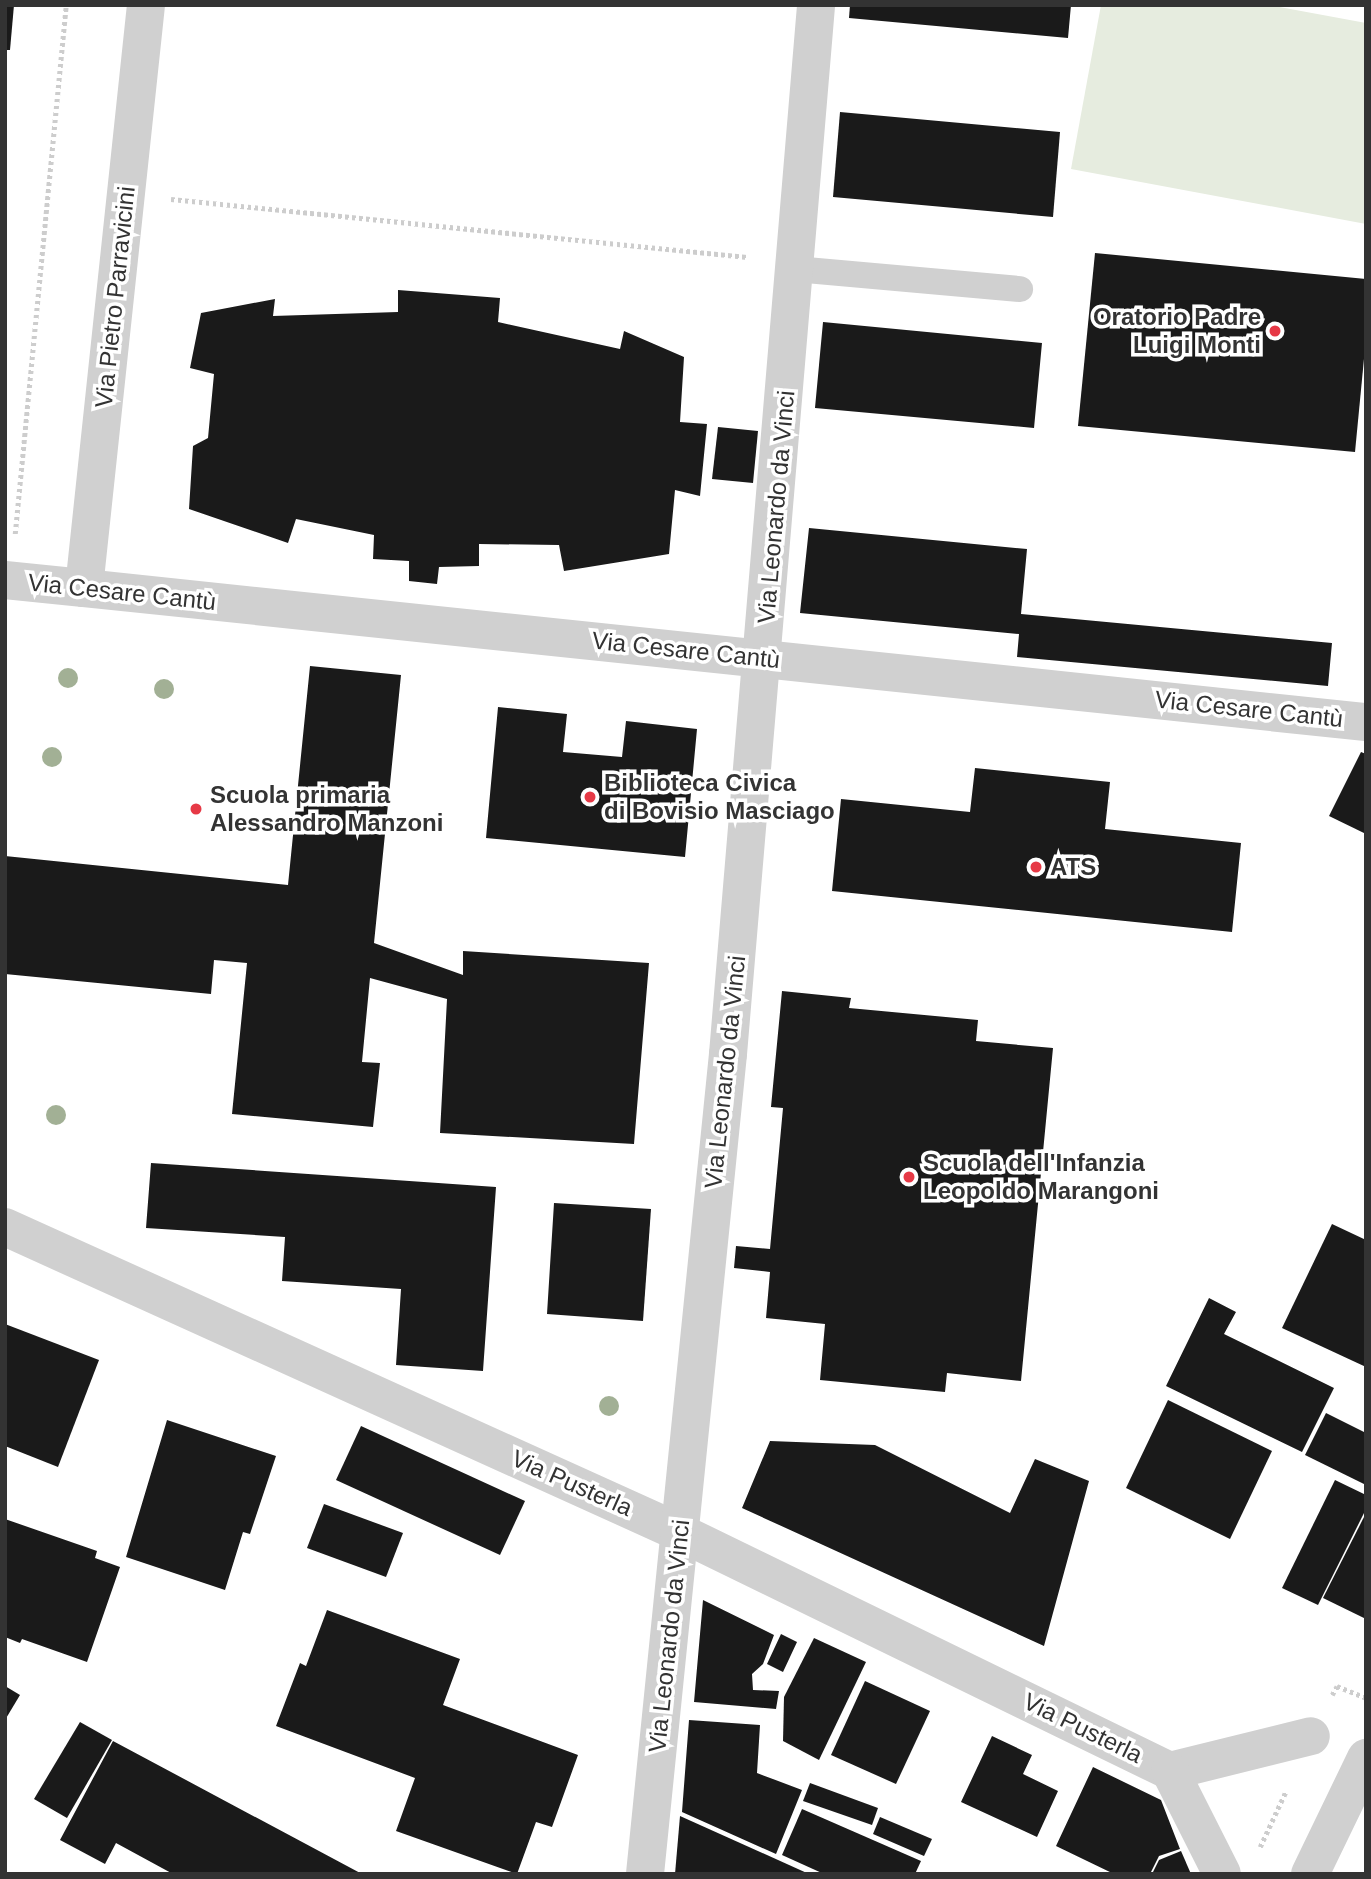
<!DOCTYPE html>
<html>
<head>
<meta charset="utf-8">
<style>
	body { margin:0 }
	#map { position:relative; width:1371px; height:1879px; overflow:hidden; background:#fff; font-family:Helvetica,sans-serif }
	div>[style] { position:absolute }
	.green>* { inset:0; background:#e6ecdf }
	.building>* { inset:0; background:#1a1a1a }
	.path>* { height:4.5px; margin-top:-2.25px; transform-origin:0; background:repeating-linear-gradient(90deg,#cdcdcd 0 3.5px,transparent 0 7px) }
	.service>* { height:26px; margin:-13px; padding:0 13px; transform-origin:13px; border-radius:13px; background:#d0d0d0 }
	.pedestrian>* { height:38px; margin:-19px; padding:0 19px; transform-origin:19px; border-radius:19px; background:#d0d0d0 }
	.minor>* { height:38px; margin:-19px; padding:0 19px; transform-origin:19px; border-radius:19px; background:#d0d0d0 }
	.tertiary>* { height:38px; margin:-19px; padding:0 19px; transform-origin:19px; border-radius:19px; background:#d0d0d0 }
	.trees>* { width:20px; height:20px; margin:-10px; border-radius:50%; background:#a2b095 }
	.dots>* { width:19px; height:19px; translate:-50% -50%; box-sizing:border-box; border:4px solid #fff; border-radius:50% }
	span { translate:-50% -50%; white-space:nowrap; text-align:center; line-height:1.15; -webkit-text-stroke:7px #fff; paint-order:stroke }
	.street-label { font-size:24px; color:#333 }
	.poi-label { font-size:24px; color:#333; font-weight:700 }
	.right { translate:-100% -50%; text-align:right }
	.left { translate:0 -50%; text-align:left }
	.frame { position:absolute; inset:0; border:7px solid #333; pointer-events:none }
</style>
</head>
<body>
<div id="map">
	<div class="green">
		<i style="clip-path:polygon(1101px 5px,1269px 5px,1366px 23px,1366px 224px,1071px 169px)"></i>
	</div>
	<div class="building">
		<i style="clip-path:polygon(5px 5px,14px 5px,10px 50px,5px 50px)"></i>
		<i style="clip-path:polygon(850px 5px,1071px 5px,1068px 38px,849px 18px)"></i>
		<i style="clip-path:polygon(840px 112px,1060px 132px,1053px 217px,833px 197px)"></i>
		<i style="clip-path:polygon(1095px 253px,1366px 279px,1366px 338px,1355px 452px,1078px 426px)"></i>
		<i style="clip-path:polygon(398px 290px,500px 298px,498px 322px,620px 349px,624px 331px,684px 357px,680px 422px,707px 424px,700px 496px,675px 490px,669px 554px,564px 571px,559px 545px,479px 544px,479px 566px,439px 567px,437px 584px,409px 581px,409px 561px,373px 559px,374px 535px,296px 519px,288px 543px,189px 509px,193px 446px,208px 438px,214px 374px,190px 368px,201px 313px,275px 299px,273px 316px,398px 312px)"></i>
		<i style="clip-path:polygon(823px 322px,1042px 343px,1034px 428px,815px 408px)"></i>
		<i style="clip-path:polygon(718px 427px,758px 431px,753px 483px,712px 479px)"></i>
		<i style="clip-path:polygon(809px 528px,1027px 549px,1021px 614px,1332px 643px,1328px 686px,1017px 657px,1019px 634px,800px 613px)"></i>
		<i style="clip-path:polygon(310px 666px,401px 675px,374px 943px,463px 975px,463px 951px,649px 963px,634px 1144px,440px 1133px,447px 999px,370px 978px,362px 1062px,380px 1063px,373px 1127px,232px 1114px,247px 963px,214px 960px,211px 994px,5px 974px,5px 856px,288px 885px)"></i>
		<i style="clip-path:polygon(498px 707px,567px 714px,563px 752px,622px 757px,626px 721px,697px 729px,685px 857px,486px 838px)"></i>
		<i style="clip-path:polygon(1361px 752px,1366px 754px,1366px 834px,1329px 816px)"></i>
		<i style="clip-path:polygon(975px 768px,1110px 782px,1105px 829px,1241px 843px,1232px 932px,832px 891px,841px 799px,970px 812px)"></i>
		<i style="clip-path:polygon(782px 991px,851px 998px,849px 1008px,978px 1020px,976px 1041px,1053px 1048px,1021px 1381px,947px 1373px,945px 1392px,820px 1380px,825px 1324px,766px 1318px,770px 1272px,734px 1268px,736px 1246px,770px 1249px,783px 1108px,771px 1107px)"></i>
		<i style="clip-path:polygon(151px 1163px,496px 1187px,483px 1371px,396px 1365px,401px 1289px,282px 1281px,285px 1237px,146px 1228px)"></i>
		<i style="clip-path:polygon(554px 1203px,651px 1209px,643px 1321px,547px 1314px)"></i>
		<i style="clip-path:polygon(1332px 1224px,1366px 1240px,1366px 1367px,1282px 1328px)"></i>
		<i style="clip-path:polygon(1209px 1298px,1236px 1312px,1224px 1334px,1334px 1388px,1302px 1452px,1166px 1386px)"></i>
		<i style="clip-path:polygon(5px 1324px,99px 1360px,58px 1467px,5px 1446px)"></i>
		<i style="clip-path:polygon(1168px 1400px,1272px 1451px,1230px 1539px,1126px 1488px)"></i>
		<i style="clip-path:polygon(1326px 1413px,1366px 1433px,1366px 1485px,1305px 1455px)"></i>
		<i style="clip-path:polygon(167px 1420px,276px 1456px,250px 1534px,243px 1532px,225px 1590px,126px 1557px)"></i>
		<i style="clip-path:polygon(361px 1426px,525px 1501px,500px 1555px,336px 1480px)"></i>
		<i style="clip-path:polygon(770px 1441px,875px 1445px,1010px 1513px,1035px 1459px,1089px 1481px,1044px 1646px,742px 1508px)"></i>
		<i style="clip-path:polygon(1335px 1480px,1366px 1495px,1366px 1509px,1318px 1605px,1282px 1588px)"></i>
		<i style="clip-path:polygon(324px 1504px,403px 1533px,386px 1577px,307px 1548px)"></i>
		<i style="clip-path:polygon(1366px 1513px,1366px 1619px,1323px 1598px)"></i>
		<i style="clip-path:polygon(5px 1519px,97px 1551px,95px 1558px,120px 1567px,87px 1662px,22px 1639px,20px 1643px,5px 1637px)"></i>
		<i style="clip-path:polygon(703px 1600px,774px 1635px,763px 1664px,752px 1674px,753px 1690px,779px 1691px,776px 1709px,694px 1702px)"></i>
		<i style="clip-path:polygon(327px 1610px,460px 1659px,443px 1705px,578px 1755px,552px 1827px,536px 1822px,517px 1874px,396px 1831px,415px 1778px,276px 1726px,300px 1663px,306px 1666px)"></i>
		<i style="clip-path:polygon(781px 1634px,797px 1642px,783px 1672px,767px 1664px)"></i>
		<i style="clip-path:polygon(814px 1638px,866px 1662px,819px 1760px,783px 1741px,784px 1697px)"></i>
		<i style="clip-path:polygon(865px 1681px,930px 1711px,896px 1784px,831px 1755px)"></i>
		<i style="clip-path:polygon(5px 1686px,20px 1695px,5px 1720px)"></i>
		<i style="clip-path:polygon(689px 1720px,760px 1725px,757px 1773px,802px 1790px,776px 1854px,682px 1812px)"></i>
		<i style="clip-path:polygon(80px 1722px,112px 1740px,67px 1818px,34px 1799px)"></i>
		<i style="clip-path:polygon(992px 1736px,1032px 1755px,1023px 1774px,1058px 1791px,1037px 1837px,961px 1802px)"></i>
		<i style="clip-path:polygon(113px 1741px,362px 1874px,173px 1874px,116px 1843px,105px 1864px,60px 1840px)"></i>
		<i style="clip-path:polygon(1093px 1767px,1161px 1800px,1180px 1849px,1159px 1856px,1150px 1874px,1114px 1874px,1056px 1846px)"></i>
		<i style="clip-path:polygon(810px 1783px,878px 1808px,872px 1825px,803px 1801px)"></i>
		<i style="clip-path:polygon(802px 1809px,921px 1861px,915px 1874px,824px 1874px,782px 1855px)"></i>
		<i style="clip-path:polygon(680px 1816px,809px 1874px,675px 1874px)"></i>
		<i style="clip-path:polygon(880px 1817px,932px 1839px,924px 1856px,873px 1834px)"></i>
		<i style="clip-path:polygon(1181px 1851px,1191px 1874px,1152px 1874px,1159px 1860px)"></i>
	</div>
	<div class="path">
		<i style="left:171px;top:199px;width:579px;rotate:5.75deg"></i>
		<i style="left:15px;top:534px;width:531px;rotate:-84.49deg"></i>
		<i style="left:1332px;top:1695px;width:10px;rotate:-61deg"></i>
		<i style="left:1337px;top:1686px;width:31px;rotate:22deg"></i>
		<i style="left:1260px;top:1847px;width:62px;rotate:-65.1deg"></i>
	</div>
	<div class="service">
		<i style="left:795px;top:269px;width:226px;rotate:5.1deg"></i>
	</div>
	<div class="pedestrian">
		<i style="left:84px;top:588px;width:1289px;rotate:5.97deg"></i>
		<i style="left:1170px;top:1771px;width:145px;rotate:-13.9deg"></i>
	</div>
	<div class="minor">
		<i style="left:5px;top:580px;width:79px;rotate:5.8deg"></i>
		<i style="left:84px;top:588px;width:586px;rotate:-83.93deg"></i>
		<i style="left:5px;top:1227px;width:740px;rotate:24.35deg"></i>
		<i style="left:679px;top:1532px;width:546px;rotate:25.96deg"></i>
		<i style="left:1170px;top:1771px;width:115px;rotate:63.2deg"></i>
		<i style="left:645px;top:1874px;width:824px;rotate:-84.22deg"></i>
		<i style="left:728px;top:1054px;width:1053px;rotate:-85.2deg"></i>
	</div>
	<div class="tertiary">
		<i style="left:1310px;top:1874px;width:129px;rotate:-64.2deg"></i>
	</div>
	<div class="trees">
		<i style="left:68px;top:678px"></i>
		<i style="left:164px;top:689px"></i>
		<i style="left:52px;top:757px"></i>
		<i style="left:56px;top:1115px"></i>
		<i style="left:609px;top:1406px"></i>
	</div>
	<div class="dots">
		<i style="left:1275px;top:331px;background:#e63946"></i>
		<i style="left:590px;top:797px;background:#e63946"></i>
		<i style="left:196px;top:809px;background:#e63946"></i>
		<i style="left:1036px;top:867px;background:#e63946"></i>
		<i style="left:909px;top:1177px;background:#e63946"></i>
	</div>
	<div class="street-label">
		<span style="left:115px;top:297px;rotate:-84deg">Via Pietro Parravicini</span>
		<span style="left:776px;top:507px;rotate:-85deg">Via Leonardo da Vinci</span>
		<span style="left:122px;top:592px;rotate:6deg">Via Cesare Cantù</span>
		<span style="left:686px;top:650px;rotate:6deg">Via Cesare Cantù</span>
		<span style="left:1249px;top:709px;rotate:6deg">Via Cesare Cantù</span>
		<span style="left:725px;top:1072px;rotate:-84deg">Via Leonardo da Vinci</span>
		<span style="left:572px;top:1483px;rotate:24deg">Via Pusterla</span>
		<span style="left:669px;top:1636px;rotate:-84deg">Via Leonardo da Vinci</span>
		<span style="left:1083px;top:1728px;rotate:26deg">Via Pusterla</span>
	</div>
	<div class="poi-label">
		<span class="right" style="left:1261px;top:331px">Oratorio Padre<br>Luigi Monti</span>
		<span class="left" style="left:604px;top:797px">Biblioteca Civica<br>di Bovisio Masciago</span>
		<span class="left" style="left:210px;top:809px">Scuola primaria<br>Alessandro Manzoni</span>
		<span class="left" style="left:1050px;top:867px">ATS</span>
		<span class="left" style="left:923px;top:1177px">Scuola dell'Infanzia<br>Leopoldo Marangoni</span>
	</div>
	<div class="frame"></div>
</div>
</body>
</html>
